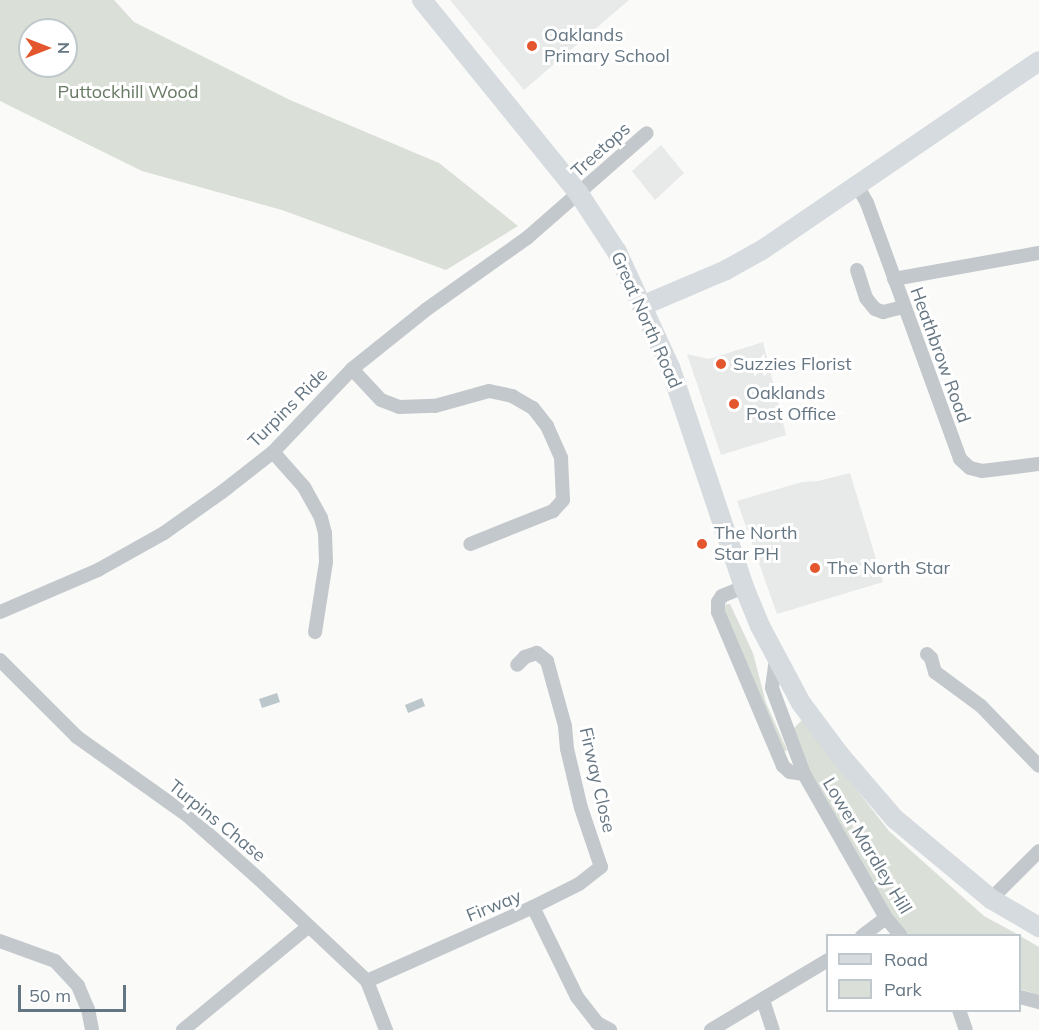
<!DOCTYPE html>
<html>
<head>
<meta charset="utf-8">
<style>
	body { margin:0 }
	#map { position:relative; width:1039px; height:1030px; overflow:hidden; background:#fafaf8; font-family:Mulish,sans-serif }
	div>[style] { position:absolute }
	.built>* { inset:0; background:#e8e9e9 }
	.green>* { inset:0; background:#dadfd7 }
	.water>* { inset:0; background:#bbc7cb }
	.street>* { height:14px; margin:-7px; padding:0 7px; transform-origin:7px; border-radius:7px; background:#c3c8cc }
	.secondary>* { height:20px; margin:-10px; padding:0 10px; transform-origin:10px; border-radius:10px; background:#d6dbdf }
	.dots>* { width:16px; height:16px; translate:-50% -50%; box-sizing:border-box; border:3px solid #fff; border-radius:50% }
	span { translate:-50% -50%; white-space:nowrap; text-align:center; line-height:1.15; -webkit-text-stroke:6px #fff; paint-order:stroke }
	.poi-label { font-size:18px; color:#657683 }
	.left { translate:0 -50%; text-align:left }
	.park-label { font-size:18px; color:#687a64 }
	.street-label { font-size:18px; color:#657683 }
	.legend { position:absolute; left:826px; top:934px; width:195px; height:78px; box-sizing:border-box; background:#fff; border:2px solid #c1c8cd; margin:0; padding:8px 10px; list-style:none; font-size:18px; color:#657683 }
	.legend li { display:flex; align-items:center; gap:12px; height:30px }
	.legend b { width:30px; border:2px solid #c1c8cd }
	.north { position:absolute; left:18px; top:18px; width:60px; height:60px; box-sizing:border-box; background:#fff; border:2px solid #c1c8cd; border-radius:50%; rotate:90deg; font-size:16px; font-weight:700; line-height:24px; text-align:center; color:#657683 }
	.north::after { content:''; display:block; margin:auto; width:21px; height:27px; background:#e4572e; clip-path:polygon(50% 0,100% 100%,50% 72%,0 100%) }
	.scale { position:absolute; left:18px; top:985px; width:108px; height:27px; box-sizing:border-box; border:3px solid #657683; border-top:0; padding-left:8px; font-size:18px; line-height:21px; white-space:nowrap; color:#657683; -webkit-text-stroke:4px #fff; paint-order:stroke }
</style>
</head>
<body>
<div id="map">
	<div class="built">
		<i style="clip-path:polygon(450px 0,629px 0,524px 90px)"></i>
		<i style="clip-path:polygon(661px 145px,684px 173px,655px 200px,632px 171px)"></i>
		<i style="clip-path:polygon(763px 342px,786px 435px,721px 455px,687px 354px,709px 359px)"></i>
		<i style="clip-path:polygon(850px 473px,883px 582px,777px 614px,737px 501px,802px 482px,818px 481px)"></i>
	</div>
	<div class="green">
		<i style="clip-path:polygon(evenodd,0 0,114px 0,134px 22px,290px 100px,439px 163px,518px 226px,446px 270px,282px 210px,142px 171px,0 101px,0 0,30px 30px,66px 30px,66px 66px,30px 66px,30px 30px)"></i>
		<i style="clip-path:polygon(726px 604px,730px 604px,753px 653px,766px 703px,787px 750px,784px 752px,724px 611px)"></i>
		<i style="clip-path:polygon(802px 720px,889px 831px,984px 916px,1019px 935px,909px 935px,890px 913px,802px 763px,792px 730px)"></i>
		<i style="clip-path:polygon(1020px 936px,1039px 947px,1039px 995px,1020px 989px)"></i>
	</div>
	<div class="water">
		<i style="clip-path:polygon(277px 693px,280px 702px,262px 708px,259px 699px)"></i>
		<i style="clip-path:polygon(422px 698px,425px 706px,408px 713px,405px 705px)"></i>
	</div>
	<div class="street">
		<i style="left:857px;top:185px;width:21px;rotate:61deg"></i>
		<i style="left:867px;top:203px;width:272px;rotate:70deg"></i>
		<i style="left:960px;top:459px;width:13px;rotate:42deg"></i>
		<i style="left:970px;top:468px;width:12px;rotate:14deg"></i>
		<i style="left:982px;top:471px;width:57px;rotate:-7deg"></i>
		<i style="left:857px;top:270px;width:29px;rotate:72deg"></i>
		<i style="left:866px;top:298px;width:14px;rotate:51deg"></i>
		<i style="left:875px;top:309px;width:9px;rotate:21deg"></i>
		<i style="left:883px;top:312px;width:21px;rotate:-14deg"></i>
		<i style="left:894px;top:279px;width:147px;rotate:-10.2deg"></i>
		<i style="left:352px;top:369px;width:42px;rotate:46.9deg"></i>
		<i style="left:381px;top:400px;width:19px;rotate:21deg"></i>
		<i style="left:399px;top:407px;width:36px;rotate:-2deg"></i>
		<i style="left:435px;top:406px;width:56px;rotate:-15.5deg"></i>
		<i style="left:489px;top:391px;width:24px;rotate:12deg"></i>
		<i style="left:512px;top:396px;width:24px;rotate:30deg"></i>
		<i style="left:533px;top:408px;width:23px;rotate:52deg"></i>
		<i style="left:547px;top:426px;width:35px;rotate:66deg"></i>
		<i style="left:561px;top:458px;width:42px;rotate:87.3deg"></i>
		<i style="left:563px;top:500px;width:15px;rotate:132deg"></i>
		<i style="left:553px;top:511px;width:89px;rotate:158.3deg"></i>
		<i style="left:273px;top:452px;width:47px;rotate:48.5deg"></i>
		<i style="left:304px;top:487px;width:35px;rotate:61deg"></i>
		<i style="left:321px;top:518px;width:16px;rotate:75deg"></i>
		<i style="left:325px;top:533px;width:29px;rotate:88deg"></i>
		<i style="left:326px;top:562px;width:71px;rotate:98.9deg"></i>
		<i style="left:744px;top:587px;width:24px;rotate:158deg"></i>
		<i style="left:722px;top:596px;width:7px;rotate:124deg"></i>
		<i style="left:718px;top:602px;width:10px;rotate:90deg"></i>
		<i style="left:718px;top:612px;width:167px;rotate:67.1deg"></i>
		<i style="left:783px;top:766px;width:9px;rotate:41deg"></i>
		<i style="left:790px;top:772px;width:14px;rotate:8deg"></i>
		<i style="left:0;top:612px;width:107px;rotate:-23.2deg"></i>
		<i style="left:98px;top:570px;width:76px;rotate:-29.3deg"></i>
		<i style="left:164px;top:533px;width:71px;rotate:-35.3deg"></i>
		<i style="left:222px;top:492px;width:65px;rotate:-38.1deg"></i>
		<i style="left:273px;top:452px;width:115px;rotate:-46.4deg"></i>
		<i style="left:352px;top:369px;width:96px;rotate:-38.7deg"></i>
		<i style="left:427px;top:309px;width:123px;rotate:-35.4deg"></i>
		<i style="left:527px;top:238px;width:159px;rotate:-41.2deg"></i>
		<i style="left:927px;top:654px;width:6px;rotate:45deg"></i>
		<i style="left:931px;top:658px;width:15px;rotate:74deg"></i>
		<i style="left:935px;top:672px;width:57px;rotate:36.5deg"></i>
		<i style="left:981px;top:706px;width:83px;rotate:46deg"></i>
		<i style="left:776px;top:659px;width:29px;rotate:98deg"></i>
		<i style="left:772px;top:688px;width:92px;rotate:69.6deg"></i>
		<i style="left:804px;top:774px;width:166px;rotate:60.3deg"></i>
		<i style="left:886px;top:918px;width:23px;rotate:50deg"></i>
		<i style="left:0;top:660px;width:109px;rotate:45deg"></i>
		<i style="left:77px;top:737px;width:136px;rotate:35.4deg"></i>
		<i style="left:188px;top:816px;width:96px;rotate:41.6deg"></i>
		<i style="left:260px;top:880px;width:147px;rotate:43.3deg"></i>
		<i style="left:367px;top:981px;width:53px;rotate:68.8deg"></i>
		<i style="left:991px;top:899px;width:68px;rotate:-45deg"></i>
		<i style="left:533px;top:907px;width:100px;rotate:63.9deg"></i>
		<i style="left:577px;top:997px;width:33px;rotate:52deg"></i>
		<i style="left:597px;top:1023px;width:15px;rotate:28deg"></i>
		<i style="left:862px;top:936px;width:30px;rotate:-37deg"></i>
		<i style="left:0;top:941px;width:59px;rotate:20deg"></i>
		<i style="left:55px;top:961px;width:34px;rotate:47deg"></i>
		<i style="left:78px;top:986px;width:25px;rotate:67deg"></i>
		<i style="left:88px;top:1009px;width:21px;rotate:79deg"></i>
		<i style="left:367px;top:981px;width:182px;rotate:-24deg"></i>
		<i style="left:533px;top:907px;width:51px;rotate:-26.6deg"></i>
		<i style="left:579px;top:884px;width:28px;rotate:-38deg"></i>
		<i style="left:601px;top:867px;width:62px;rotate:-108.7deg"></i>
		<i style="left:581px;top:808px;width:61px;rotate:-103.3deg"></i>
		<i style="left:567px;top:749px;width:23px;rotate:-95deg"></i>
		<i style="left:565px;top:726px;width:67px;rotate:-105.5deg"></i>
		<i style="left:547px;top:661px;width:13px;rotate:-141deg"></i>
		<i style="left:537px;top:653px;width:13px;rotate:162deg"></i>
		<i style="left:525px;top:657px;width:11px;rotate:135deg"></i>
		<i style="left:1020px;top:997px;width:20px;rotate:15deg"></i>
		<i style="left:763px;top:1000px;width:32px;rotate:72deg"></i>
		<i style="left:959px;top:1010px;width:21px;rotate:71deg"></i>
		<i style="left:183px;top:1030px;width:162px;rotate:-39.5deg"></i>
		<i style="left:711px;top:1030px;width:136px;rotate:-30.9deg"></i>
	</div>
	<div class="secondary">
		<i style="left:422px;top:0;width:250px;rotate:51deg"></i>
		<i style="left:579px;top:194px;width:69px;rotate:56.8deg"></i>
		<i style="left:617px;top:252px;width:127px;rotate:65.3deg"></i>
		<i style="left:670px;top:367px;width:232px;rotate:71.4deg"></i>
		<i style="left:744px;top:587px;width:42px;rotate:67.7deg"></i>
		<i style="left:760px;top:626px;width:87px;rotate:62deg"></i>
		<i style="left:801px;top:703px;width:64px;rotate:53.3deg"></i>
		<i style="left:839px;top:754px;width:86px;rotate:49.3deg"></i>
		<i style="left:895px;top:819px;width:125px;rotate:39.8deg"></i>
		<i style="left:991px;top:899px;width:56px;rotate:30.3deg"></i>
		<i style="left:644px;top:305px;width:89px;rotate:-23.1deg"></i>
		<i style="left:726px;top:270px;width:41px;rotate:-29.1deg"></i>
		<i style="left:762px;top:250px;width:335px;rotate:-34.3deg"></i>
	</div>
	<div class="dots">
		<i style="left:532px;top:46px;background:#e4572e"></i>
		<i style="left:721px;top:364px;background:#e4572e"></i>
		<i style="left:734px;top:404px;background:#e4572e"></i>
		<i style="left:702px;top:544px;background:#e4572e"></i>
		<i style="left:815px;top:568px;background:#e4572e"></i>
	</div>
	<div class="poi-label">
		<span class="left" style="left:544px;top:46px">Oaklands<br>Primary School</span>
		<span class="left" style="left:733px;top:364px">Suzzies Florist</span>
		<span class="left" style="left:746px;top:404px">Oaklands<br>Post Office</span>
		<span class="left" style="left:714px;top:544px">The North<br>Star PH</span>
		<span class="left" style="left:827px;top:568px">The North Star</span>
	</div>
	<div class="park-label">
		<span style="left:128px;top:92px">Puttockhill Wood</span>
	</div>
	<div class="street-label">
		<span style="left:601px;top:150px;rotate:-42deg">Treetops</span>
		<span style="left:646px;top:320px;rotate:66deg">Great North Road</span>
		<span style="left:940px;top:355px;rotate:70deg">Heathbrow Road</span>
		<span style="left:288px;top:408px;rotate:-45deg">Turpins Ride</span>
		<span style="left:597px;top:780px;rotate:77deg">Firway Close</span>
		<span style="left:217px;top:821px;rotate:39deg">Turpins Chase</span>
		<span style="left:867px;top:846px;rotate:59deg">Lower Mardley Hill</span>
		<span style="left:494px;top:906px;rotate:-22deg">Firway</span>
	</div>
	<ul class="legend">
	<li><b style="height:8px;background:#d6dbdf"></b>Road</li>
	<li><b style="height:16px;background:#dadfd7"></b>Park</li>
	</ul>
	<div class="north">N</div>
	<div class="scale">50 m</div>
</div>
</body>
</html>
